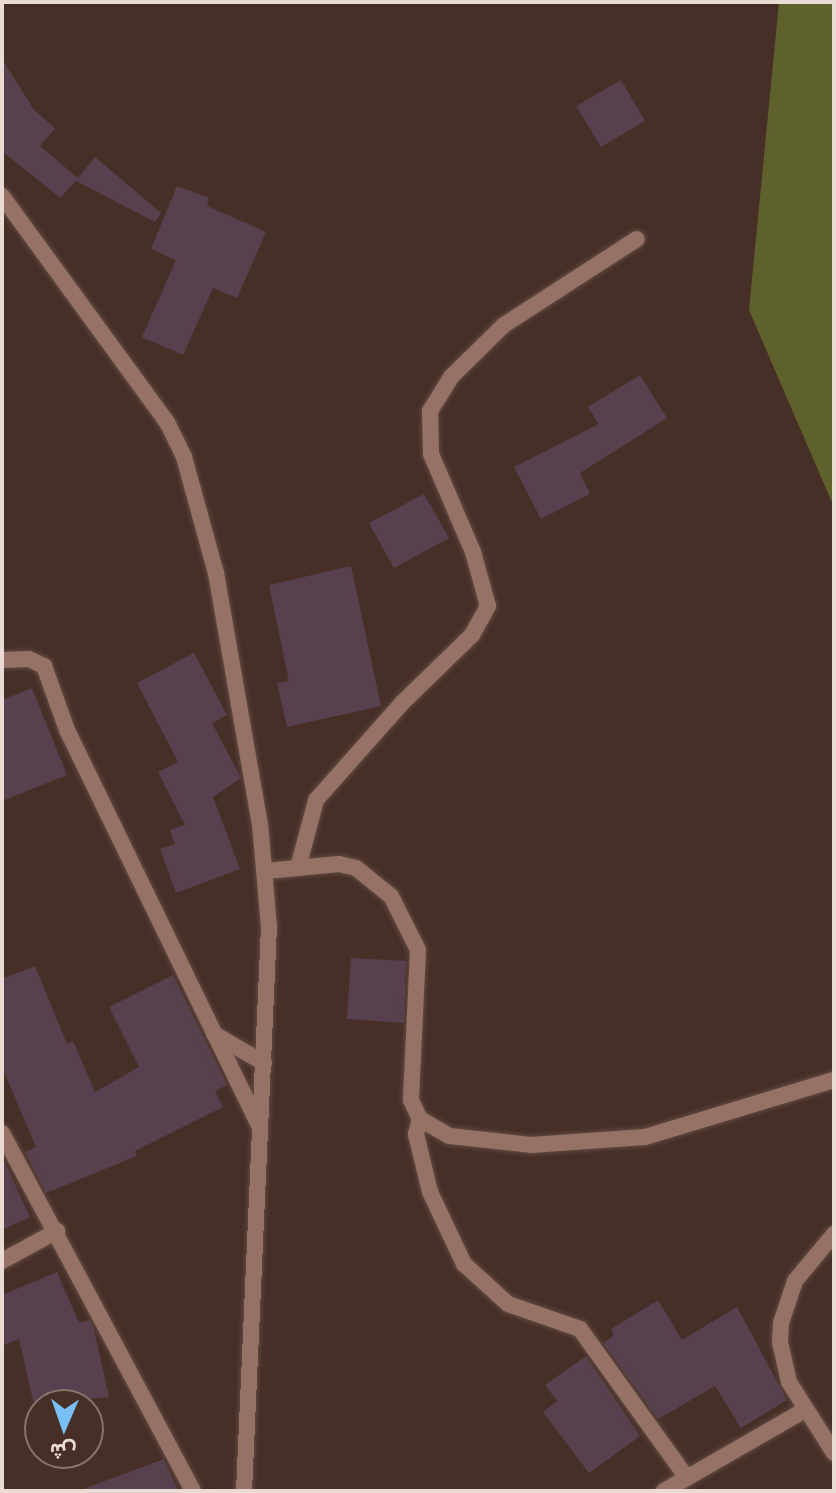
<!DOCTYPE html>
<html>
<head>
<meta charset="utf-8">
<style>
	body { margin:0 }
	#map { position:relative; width:836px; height:1493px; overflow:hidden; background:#472f27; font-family:"Fira Sans",Vazirmatn,sans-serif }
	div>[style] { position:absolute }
	.green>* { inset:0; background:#5f612d }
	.building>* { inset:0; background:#58414e }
	.roads { filter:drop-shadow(0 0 2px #614b43) drop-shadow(0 0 2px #614b43) }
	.street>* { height:16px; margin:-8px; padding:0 8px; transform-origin:8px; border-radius:8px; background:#957265 }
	span { translate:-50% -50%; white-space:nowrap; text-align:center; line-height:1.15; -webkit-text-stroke:6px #472f27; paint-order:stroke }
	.frame { position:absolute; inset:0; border:4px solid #ebdbd5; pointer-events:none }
	.north { position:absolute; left:24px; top:1389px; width:80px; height:80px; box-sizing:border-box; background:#472f27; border:2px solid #89746d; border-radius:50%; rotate:182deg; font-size:22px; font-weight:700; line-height:32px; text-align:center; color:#ebdbd5 }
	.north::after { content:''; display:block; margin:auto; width:28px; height:36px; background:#78bff7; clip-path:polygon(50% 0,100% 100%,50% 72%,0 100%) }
</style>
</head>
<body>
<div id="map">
	<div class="green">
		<i style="clip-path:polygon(779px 2px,834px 2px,834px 507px,749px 310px)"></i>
	</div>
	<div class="building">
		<i style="clip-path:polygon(2px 59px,34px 110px,55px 128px,40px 146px,78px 178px,95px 157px,161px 213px,155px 222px,76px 181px,60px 198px,2px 151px)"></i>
		<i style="clip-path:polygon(621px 80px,645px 121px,601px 147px,576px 106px)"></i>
		<i style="clip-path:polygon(177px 186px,209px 198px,207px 206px,266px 232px,237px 298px,213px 288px,183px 355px,142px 337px,176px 260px,151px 249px)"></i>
		<i style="clip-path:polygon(640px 375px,667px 418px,580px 473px,590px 494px,541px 519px,514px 467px,599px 424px,588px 407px)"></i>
		<i style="clip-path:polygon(424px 494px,449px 538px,394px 568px,369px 523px)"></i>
		<i style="clip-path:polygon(351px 566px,381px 706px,287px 727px,277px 683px,289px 681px,269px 585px)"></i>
		<i style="clip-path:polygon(194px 653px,227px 715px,212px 723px,241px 778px,213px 797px,240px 869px,176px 893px,160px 849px,175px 844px,170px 830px,185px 825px,158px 772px,178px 762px,137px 683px)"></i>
		<i style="clip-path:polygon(32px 688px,67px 775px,2px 801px,2px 700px)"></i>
		<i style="clip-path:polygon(351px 958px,406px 961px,404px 1023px,347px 1019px)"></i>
		<i style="clip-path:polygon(35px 966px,67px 1044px,73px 1041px,95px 1092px,139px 1067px,109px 1007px,173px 975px,227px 1085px,215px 1091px,223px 1107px,135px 1151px,137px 1156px,46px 1193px,25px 1152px,36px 1147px,2px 1067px,2px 979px)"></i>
		<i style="clip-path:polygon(2px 1156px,30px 1217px,2px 1230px)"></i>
		<i style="clip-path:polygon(57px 1272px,79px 1323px,90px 1320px,94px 1329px,109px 1397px,34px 1405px,19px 1339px,2px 1346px,2px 1295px)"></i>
		<i style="clip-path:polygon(658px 1300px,682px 1340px,737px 1307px,787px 1400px,741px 1428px,715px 1386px,658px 1419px,603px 1343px,614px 1335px,611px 1329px)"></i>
		<i style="clip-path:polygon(586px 1356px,640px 1436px,589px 1473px,543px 1412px,557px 1401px,545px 1385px)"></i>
		<i style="clip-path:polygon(164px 1459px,178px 1491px,87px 1491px,86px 1488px)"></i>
	</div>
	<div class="roads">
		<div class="street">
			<i style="left:2px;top:196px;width:280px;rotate:53.9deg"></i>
			<i style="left:167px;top:422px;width:39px;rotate:64deg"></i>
			<i style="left:184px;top:457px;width:120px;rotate:74.6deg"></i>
			<i style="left:216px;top:573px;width:255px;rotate:80.1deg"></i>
			<i style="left:260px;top:824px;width:102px;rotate:85deg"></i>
			<i style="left:269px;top:926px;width:566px;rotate:92.53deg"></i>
			<i style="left:2px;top:660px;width:27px;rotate:-2deg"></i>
			<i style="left:29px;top:659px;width:17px;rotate:25deg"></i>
			<i style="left:44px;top:666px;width:68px;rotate:70.2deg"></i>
			<i style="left:67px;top:730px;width:441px;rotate:64.1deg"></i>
			<i style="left:299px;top:864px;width:66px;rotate:-75.1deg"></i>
			<i style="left:316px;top:800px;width:130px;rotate:-48.4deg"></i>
			<i style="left:402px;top:703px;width:98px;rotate:-44.2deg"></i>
			<i style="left:472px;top:635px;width:33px;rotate:-61deg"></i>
			<i style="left:488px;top:606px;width:56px;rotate:-105.5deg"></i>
			<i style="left:473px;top:552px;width:107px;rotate:-113.2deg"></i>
			<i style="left:431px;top:454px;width:43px;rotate:-91.3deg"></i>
			<i style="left:430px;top:411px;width:40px;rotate:-58deg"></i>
			<i style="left:451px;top:377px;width:74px;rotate:-44.5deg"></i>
			<i style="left:504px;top:325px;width:158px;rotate:-32.9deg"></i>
			<i style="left:266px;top:871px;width:73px;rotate:-5.5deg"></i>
			<i style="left:339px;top:864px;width:17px;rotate:13deg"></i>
			<i style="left:356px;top:868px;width:45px;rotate:38.7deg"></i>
			<i style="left:391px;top:896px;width:60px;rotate:63.4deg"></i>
			<i style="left:418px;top:950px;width:150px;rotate:92.7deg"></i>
			<i style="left:411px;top:1100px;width:21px;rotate:65deg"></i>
			<i style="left:420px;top:1119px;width:34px;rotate:30deg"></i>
			<i style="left:450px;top:1136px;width:81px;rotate:6.3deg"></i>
			<i style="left:531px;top:1145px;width:114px;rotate:-4deg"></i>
			<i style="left:645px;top:1137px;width:197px;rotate:-16.8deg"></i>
			<i style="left:214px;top:1034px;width:58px;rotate:30.1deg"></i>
			<i style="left:420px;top:1119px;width:16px;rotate:105deg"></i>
			<i style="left:416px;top:1134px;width:60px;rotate:76.4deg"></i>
			<i style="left:430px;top:1192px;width:80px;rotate:64.7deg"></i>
			<i style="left:464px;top:1264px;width:59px;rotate:42.3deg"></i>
			<i style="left:508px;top:1304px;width:76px;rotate:19.1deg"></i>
			<i style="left:580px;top:1329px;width:183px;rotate:54.3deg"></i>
			<i style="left:2px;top:1133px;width:406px;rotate:61.9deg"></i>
			<i style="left:834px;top:1234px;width:61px;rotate:129.7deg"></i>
			<i style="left:795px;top:1281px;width:44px;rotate:108.4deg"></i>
			<i style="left:781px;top:1323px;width:19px;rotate:93deg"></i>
			<i style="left:780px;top:1342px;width:41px;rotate:77.3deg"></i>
			<i style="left:789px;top:1382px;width:84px;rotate:57.6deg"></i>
			<i style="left:2px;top:1261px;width:63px;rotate:-28.6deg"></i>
			<i style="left:664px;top:1491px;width:163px;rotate:-29.9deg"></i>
		</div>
	</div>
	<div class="frame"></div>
	<div class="north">ش</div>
</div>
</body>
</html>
